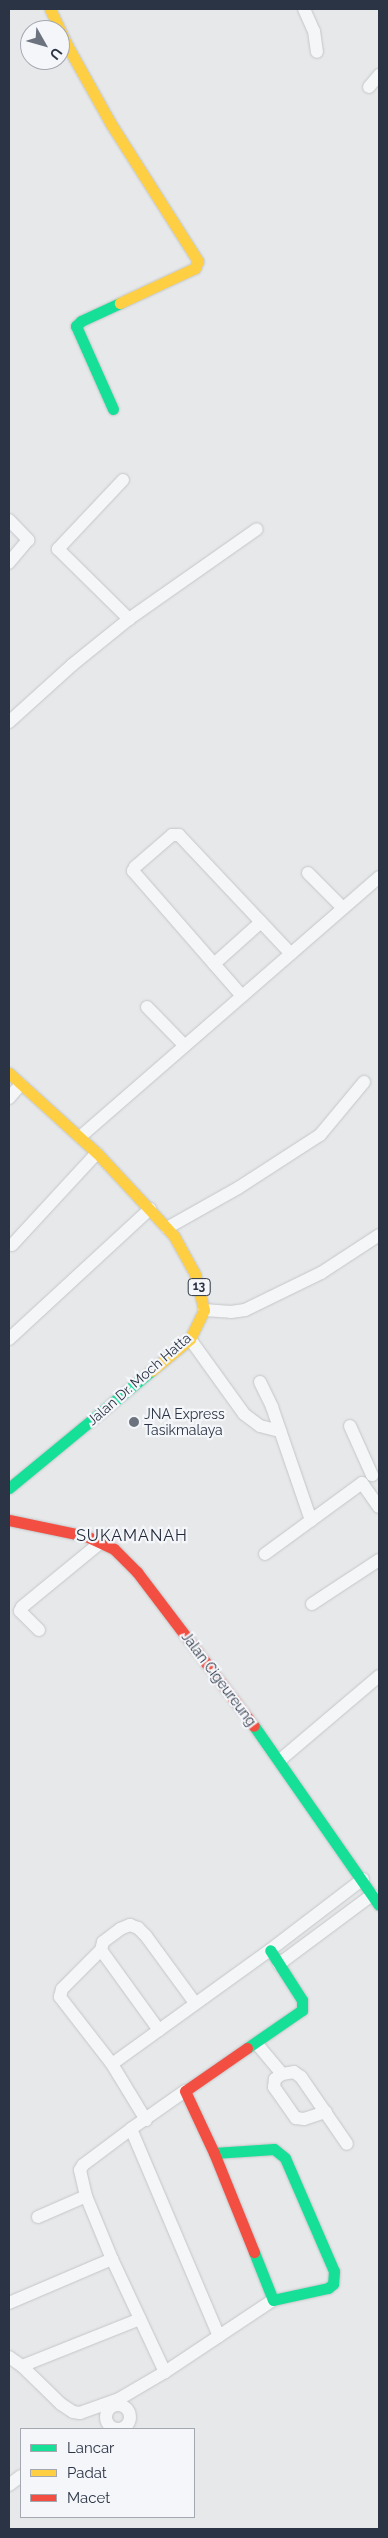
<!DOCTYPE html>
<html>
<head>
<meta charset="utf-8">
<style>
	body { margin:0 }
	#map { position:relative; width:388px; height:2538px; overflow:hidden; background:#e6e8ea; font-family:Raleway,sans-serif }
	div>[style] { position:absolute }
	.roads { filter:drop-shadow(0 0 1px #c4c6c8) drop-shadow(0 0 1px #c4c6c8) }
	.street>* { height:12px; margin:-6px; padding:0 6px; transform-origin:6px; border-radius:6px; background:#f5f6f7 }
	.street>.ring { margin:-6px; padding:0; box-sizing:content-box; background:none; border:12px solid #f5f6f7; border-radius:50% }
	.fast>* { height:11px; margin:-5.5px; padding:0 5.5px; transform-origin:5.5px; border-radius:5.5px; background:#16e098 }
	.slow>* { height:11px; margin:-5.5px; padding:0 5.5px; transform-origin:5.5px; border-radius:5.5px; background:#ffcf43 }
	.jam>* { height:11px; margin:-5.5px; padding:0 5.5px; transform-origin:5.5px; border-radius:5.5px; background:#f24e42 }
	.dots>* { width:14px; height:14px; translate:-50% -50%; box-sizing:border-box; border:2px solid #f4f6f9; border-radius:50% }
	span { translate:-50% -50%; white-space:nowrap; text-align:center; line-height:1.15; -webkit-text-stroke:4.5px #f4f6f9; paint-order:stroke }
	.shield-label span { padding:1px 4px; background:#f4f6f9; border:1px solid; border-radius:4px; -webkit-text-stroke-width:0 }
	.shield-label { font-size:12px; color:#2b3445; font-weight:700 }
	.street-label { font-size:14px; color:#2b3445 }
	.poi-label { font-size:14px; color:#2b3445 }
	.left { translate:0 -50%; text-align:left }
	.quarter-label { font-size:16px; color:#1d2536; letter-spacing:1px }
	.frame { position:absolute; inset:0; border:10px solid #2b3445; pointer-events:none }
	.legend { position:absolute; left:20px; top:2428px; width:175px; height:90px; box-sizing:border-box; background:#f4f6f9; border:1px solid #a4a8b1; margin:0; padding:6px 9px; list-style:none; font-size:15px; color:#2b3445 }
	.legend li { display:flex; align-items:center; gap:10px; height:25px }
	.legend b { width:25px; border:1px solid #a4a8b1 }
	.north { position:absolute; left:20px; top:20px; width:50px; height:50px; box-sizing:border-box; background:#f4f6f9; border:1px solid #a4a8b1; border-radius:50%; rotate:128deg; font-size:14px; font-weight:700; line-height:20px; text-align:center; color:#2b3445 }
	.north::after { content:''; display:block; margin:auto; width:18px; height:22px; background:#6c737f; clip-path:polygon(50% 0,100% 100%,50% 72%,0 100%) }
</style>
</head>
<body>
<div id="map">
	<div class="roads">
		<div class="street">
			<i style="left:304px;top:9px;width:24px;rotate:66deg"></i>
			<i style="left:314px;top:31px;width:21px;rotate:82deg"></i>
			<i style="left:369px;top:87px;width:16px;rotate:-50deg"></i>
			<i style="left:123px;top:480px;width:95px;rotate:133.3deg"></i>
			<i style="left:58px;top:549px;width:100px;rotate:44.6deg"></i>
			<i style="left:9px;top:520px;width:28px;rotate:46deg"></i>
			<i style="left:28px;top:540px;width:30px;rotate:130deg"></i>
			<i style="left:9px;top:722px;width:85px;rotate:-42.1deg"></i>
			<i style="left:72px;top:665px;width:73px;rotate:-38.9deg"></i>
			<i style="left:129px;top:619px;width:156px;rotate:-35.1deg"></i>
			<i style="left:308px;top:873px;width:49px;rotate:45deg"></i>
			<i style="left:214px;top:964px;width:63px;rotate:-41.8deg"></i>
			<i style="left:242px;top:996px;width:166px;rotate:-131.1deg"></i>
			<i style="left:133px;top:871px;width:4px;rotate:-63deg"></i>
			<i style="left:135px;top:867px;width:49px;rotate:-40.9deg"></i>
			<i style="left:172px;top:835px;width:7px"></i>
			<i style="left:179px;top:835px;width:163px;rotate:46.7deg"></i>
			<i style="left:147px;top:1007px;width:54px;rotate:45.7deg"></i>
			<i style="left:9px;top:1098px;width:18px;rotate:-49deg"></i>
			<i style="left:80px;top:1137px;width:396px;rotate:-41deg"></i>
			<i style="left:167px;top:1228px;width:81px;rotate:-29.4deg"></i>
			<i style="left:238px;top:1188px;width:98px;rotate:-32.9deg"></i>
			<i style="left:320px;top:1135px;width:69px;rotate:-50.3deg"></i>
			<i style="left:12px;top:1245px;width:125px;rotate:-47.3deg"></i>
			<i style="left:204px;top:1310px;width:27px;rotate:4deg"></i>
			<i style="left:231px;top:1312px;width:14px;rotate:-8deg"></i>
			<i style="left:245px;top:1310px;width:85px;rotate:-26deg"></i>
			<i style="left:321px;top:1273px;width:69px;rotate:-33.2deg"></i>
			<i style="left:9px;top:1339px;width:192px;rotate:-42.7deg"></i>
			<i style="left:190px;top:1339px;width:92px;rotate:54.2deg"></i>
			<i style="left:244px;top:1414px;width:20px;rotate:37deg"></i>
			<i style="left:260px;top:1426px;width:21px;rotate:14deg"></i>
			<i style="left:260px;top:1382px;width:28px;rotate:64deg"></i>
			<i style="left:272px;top:1407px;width:120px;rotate:71deg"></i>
			<i style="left:350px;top:1426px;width:54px;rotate:65.8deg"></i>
			<i style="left:265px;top:1554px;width:120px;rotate:-36.2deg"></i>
			<i style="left:362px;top:1483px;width:29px;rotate:55deg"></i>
			<i style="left:312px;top:1604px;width:80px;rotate:-33.3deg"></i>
			<i style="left:39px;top:1630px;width:27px;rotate:-135deg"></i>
			<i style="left:20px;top:1611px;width:4px;rotate:-63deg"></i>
			<i style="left:22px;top:1607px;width:102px;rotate:-39.4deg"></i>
			<i style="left:280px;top:1760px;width:130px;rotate:-40.3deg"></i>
			<i style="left:101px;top:1950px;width:8px;rotate:-76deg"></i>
			<i style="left:103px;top:1942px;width:21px;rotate:-37deg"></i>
			<i style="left:120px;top:1929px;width:11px;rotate:-22deg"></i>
			<i style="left:130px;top:1925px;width:9px;rotate:21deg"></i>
			<i style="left:138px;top:1928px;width:11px;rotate:45deg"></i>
			<i style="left:146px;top:1936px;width:83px;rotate:53.8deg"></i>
			<i style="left:279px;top:1964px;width:116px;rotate:-36.6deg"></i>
			<i style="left:257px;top:2044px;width:39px;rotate:50deg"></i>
			<i style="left:282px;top:2074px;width:12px;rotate:-9deg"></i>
			<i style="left:294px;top:2072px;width:9px;rotate:36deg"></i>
			<i style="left:301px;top:2077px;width:81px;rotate:55.5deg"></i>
			<i style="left:112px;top:2064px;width:85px;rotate:-127.8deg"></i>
			<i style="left:60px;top:1997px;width:8px;rotate:-76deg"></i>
			<i style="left:62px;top:1989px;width:55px;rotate:-45deg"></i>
			<i style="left:101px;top:1950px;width:99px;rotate:54.1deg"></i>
			<i style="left:282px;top:2074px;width:9px;rotate:144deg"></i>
			<i style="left:275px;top:2079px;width:8px;rotate:97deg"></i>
			<i style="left:274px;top:2087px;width:38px;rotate:55deg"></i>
			<i style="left:296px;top:2118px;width:8px;rotate:7deg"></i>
			<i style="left:304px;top:2119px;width:23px;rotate:-18deg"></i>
			<i style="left:185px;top:2091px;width:66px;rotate:144.9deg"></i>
			<i style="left:131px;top:2129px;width:225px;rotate:67deg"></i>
			<i style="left:219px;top:2336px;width:65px;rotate:-33.7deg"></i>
			<i style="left:146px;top:2120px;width:66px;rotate:-121.3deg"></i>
			<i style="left:112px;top:2064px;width:195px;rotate:-35.8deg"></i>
			<i style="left:270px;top:1950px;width:117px;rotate:-37.4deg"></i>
			<i style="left:131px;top:2129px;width:60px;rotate:143.1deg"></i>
			<i style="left:83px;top:2165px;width:6px;rotate:121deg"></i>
			<i style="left:80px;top:2170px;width:27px;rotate:77deg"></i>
			<i style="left:86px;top:2196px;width:68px;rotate:67.6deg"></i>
			<i style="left:112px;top:2259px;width:125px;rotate:64.9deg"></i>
			<i style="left:165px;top:2372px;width:65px;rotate:-33.7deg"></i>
			<i style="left:38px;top:2217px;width:52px;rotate:-23.6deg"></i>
			<i style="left:9px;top:2303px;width:112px;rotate:-23.1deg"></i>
			<i style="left:9px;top:2357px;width:16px;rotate:35deg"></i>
			<i style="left:22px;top:2366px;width:127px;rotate:-21.7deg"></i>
			<i style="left:22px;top:2366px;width:54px;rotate:44.3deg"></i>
			<i style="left:61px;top:2404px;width:14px;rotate:34deg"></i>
			<i style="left:73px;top:2412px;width:7px;rotate:8deg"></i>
			<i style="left:80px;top:2413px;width:41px;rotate:-19.7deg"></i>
			<i style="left:119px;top:2399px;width:53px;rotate:-30.4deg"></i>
			<i class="ring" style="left:106px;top:2405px;width:12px;height:12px"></i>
			<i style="left:9px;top:2485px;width:15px;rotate:-37deg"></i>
		</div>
		<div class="fast">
			<i style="left:113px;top:409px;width:91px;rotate:-114deg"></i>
			<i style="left:76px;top:326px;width:7px;rotate:-45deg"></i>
			<i style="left:81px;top:321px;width:43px;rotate:-24.8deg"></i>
			<i style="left:9px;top:1488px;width:184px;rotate:-39.5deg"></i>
			<i style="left:254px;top:1726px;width:218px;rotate:55.1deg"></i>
			<i style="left:247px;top:2048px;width:67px;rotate:-34.6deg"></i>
			<i style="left:302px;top:2010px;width:10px;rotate:-90deg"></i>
			<i style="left:302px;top:2000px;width:59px;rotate:-122.6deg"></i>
			<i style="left:214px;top:2153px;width:60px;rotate:-3.8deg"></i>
			<i style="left:274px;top:2149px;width:14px;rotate:39deg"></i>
			<i style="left:285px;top:2158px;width:123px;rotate:66.6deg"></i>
			<i style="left:334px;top:2271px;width:13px;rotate:94deg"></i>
			<i style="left:333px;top:2284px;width:6px;rotate:141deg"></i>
			<i style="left:328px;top:2288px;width:56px;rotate:167.7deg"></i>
			<i style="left:273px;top:2300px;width:52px;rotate:-111.6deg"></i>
		</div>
		<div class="slow">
			<i style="left:50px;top:9px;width:42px;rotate:64.7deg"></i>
			<i style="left:68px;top:47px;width:88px;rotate:60.8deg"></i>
			<i style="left:111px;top:124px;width:162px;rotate:57.6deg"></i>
			<i style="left:198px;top:261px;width:8px;rotate:113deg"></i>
			<i style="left:195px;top:268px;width:83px;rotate:155deg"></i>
			<i style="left:9px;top:1073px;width:119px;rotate:42.3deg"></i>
			<i style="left:97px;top:1153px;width:113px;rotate:47.1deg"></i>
			<i style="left:174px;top:1236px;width:43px;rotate:61.1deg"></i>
			<i style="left:195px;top:1274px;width:37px;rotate:76deg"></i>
			<i style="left:204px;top:1310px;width:32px;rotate:116deg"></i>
			<i style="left:190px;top:1339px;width:50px;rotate:140.6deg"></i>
		</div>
		<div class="jam">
			<i style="left:9px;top:1520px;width:79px;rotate:11.7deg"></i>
			<i style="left:86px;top:1536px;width:31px;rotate:25deg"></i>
			<i style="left:114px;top:1549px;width:33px;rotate:45deg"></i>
			<i style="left:137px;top:1572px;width:193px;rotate:52.8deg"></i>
			<i style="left:247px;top:2048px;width:75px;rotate:145.3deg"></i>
			<i style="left:185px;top:2091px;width:68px;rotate:64.9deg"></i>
			<i style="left:214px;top:2153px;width:107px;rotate:68deg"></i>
		</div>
	</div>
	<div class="dots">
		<i style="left:134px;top:1422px;background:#6c737f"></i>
	</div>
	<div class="shield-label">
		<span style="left:199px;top:1287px">13</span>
	</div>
	<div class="street-label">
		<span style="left:139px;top:1379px;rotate:-41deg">Jalan Dr. Moch Hatta</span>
		<span style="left:219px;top:1679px;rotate:53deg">Jalan Cigeureung</span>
	</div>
	<div class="poi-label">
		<span class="left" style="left:144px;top:1422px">JNA Express<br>Tasikmalaya</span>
	</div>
	<div class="quarter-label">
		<span style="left:132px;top:1536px">SUKAMANAH</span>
	</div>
	<div class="frame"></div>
	<ul class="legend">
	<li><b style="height:6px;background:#16e098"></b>Lancar</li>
	<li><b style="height:6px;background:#ffcf43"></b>Padat</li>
	<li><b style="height:6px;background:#f24e42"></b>Macet</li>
	</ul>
	<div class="north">U</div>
</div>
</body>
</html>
